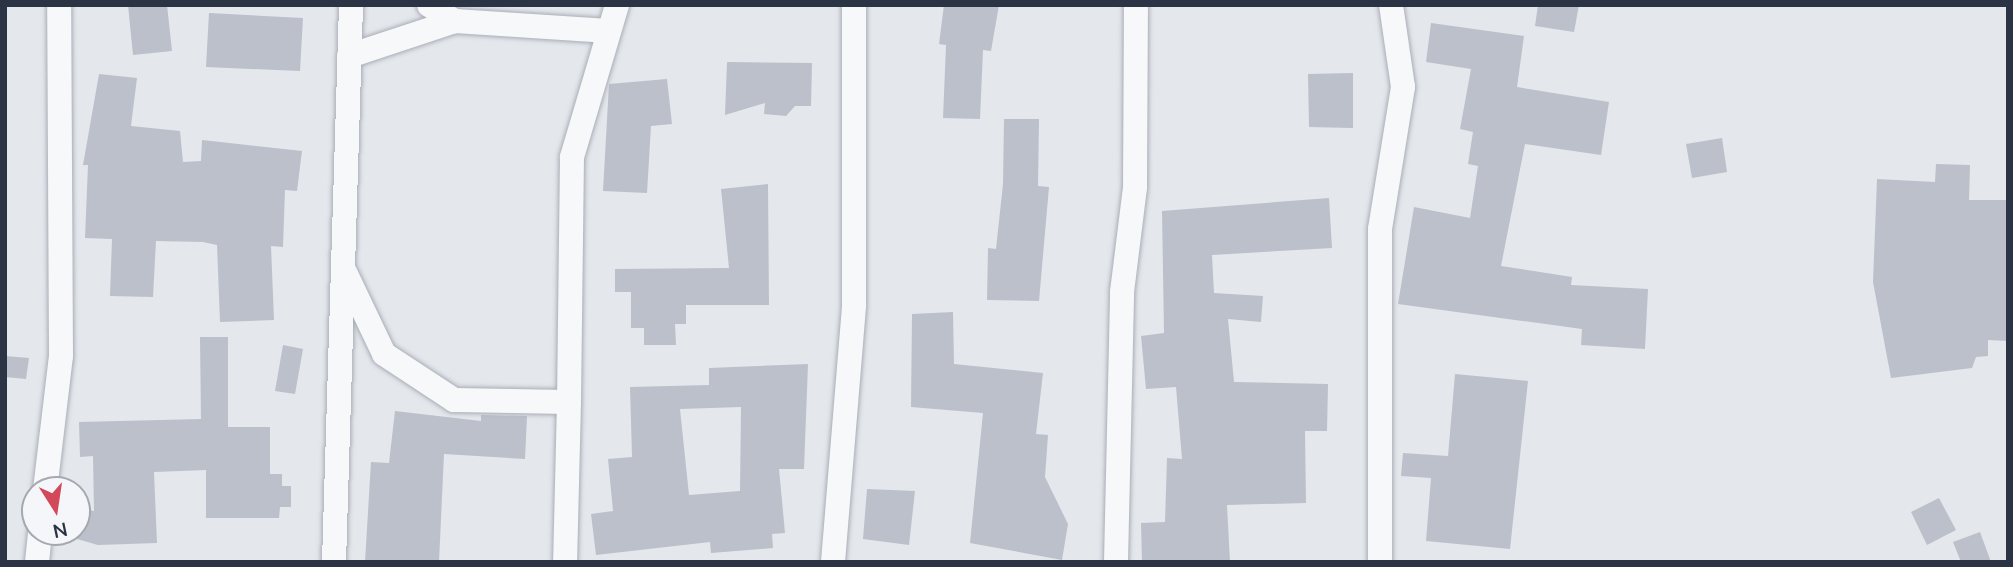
<!DOCTYPE html>
<html>
<head>
<meta charset="utf-8">
<style>
	body { margin:0 }
	#map { position:relative; width:2013px; height:567px; overflow:hidden; background:#e4e7ec; font-family:"Nunito Sans",sans-serif }
	div>[style] { position:absolute }
	.building>* { inset:0; background:#bbc0ca }
	.roads { filter:drop-shadow(0 0 2px #a9aeb7) drop-shadow(0 0 2px #a9aeb7) }
	.minor>* { height:24px; margin:-12px; padding:0 12px; transform-origin:12px; border-radius:12px; background:#f7f8fa }
	span { translate:-50% -50%; white-space:nowrap; text-align:center; line-height:1.15; -webkit-text-stroke:6px #f4f6f9; paint-order:stroke }
	.frame { position:absolute; inset:0; border:7px solid #2b3445; pointer-events:none }
	.north { position:absolute; left:21px; top:476px; width:70px; height:70px; box-sizing:border-box; background:#f4f6f9; border:2px solid #a4a8b1; border-radius:50%; rotate:168deg; font-size:19px; font-weight:700; line-height:28px; text-align:center; color:#2b3445 }
	.north::after { content:''; display:block; margin:auto; width:24px; height:32px; background:#d1495b; clip-path:polygon(50% 0,100% 100%,50% 72%,0 100%) }
</style>
</head>
<body>
<div id="map">
	<div class="building">
		<i style="clip-path:polygon(128px 5px,167px 5px,172px 51px,133px 55px)"></i>
		<i style="clip-path:polygon(944px 5px,999px 5px,991px 51px,983px 50px,980px 119px,943px 118px,946px 45px,939px 44px)"></i>
		<i style="clip-path:polygon(1538px 5px,1579px 5px,1574px 32px,1535px 26px)"></i>
		<i style="clip-path:polygon(209px 13px,303px 18px,300px 71px,206px 67px)"></i>
		<i style="clip-path:polygon(1431px 23px,1524px 36px,1517px 87px,1609px 102px,1601px 155px,1525px 144px,1501px 266px,1572px 277px,1571px 285px,1648px 289px,1645px 349px,1581px 345px,1582px 329px,1398px 304px,1414px 207px,1470px 218px,1478px 166px,1468px 164px,1473px 132px,1460px 129px,1471px 69px,1426px 62px)"></i>
		<i style="clip-path:polygon(727px 62px,812px 63px,811px 106px,795px 106px,786px 116px,764px 114px,765px 103px,725px 115px)"></i>
		<i style="clip-path:polygon(1353px 73px,1353px 128px,1309px 127px,1308px 74px)"></i>
		<i style="clip-path:polygon(99px 74px,137px 78px,131px 126px,180px 131px,183px 162px,201px 161px,202px 140px,302px 151px,297px 191px,285px 190px,283px 247px,271px 246px,274px 320px,220px 322px,217px 245px,203px 242px,156px 241px,153px 297px,110px 296px,112px 239px,85px 238px,88px 165px,83px 165px)"></i>
		<i style="clip-path:polygon(667px 79px,672px 124px,651px 126px,647px 193px,603px 191px,609px 84px)"></i>
		<i style="clip-path:polygon(1004px 119px,1039px 119px,1038px 186px,1049px 187px,1039px 301px,987px 300px,988px 248px,996px 249px,1003px 184px)"></i>
		<i style="clip-path:polygon(1722px 138px,1727px 172px,1692px 178px,1686px 144px)"></i>
		<i style="clip-path:polygon(1936px 164px,1970px 165px,1969px 200px,2008px 200px,2008px 341px,1988px 340px,1988px 356px,1976px 357px,1972px 368px,1891px 378px,1873px 282px,1877px 179px,1935px 182px)"></i>
		<i style="clip-path:polygon(768px 184px,769px 305px,686px 305px,686px 324px,675px 324px,676px 345px,644px 345px,644px 328px,631px 328px,631px 292px,615px 292px,615px 269px,729px 268px,721px 189px)"></i>
		<i style="clip-path:polygon(1329px 198px,1332px 248px,1212px 255px,1214px 293px,1263px 296px,1261px 322px,1228px 319px,1234px 382px,1328px 384px,1327px 431px,1305px 431px,1306px 503px,1227px 505px,1230px 562px,1142px 562px,1141px 523px,1165px 522px,1167px 458px,1182px 459px,1176px 387px,1146px 389px,1141px 336px,1164px 333px,1162px 211px)"></i>
		<i style="clip-path:polygon(953px 312px,954px 364px,1043px 373px,1036px 434px,1048px 435px,1045px 477px,1068px 524px,1062px 560px,970px 543px,983px 413px,911px 407px,912px 314px)"></i>
		<i style="clip-path:polygon(200px 337px,228px 337px,228px 427px,270px 427px,270px 474px,282px 474px,282px 486px,291px 486px,291px 507px,280px 507px,279px 518px,206px 518px,206px 470px,154px 472px,157px 543px,98px 545px,77px 539px,77px 508px,94px 511px,93px 456px,80px 457px,79px 422px,201px 419px)"></i>
		<i style="clip-path:polygon(283px 345px,303px 349px,295px 394px,275px 391px)"></i>
		<i style="clip-path:polygon(5px 356px,29px 358px,26px 379px,5px 377px)"></i>
		<i style="clip-path:polygon(evenodd,808px 364px,804px 469px,779px 469px,785px 533px,772px 534px,773px 548px,711px 553px,710px 542px,596px 555px,591px 514px,613px 511px,608px 459px,632px 457px,630px 387px,709px 385px,709px 368px,808px 364px,741px 407px,740px 491px,689px 495px,680px 409px,741px 407px)"></i>
		<i style="clip-path:polygon(1455px 374px,1528px 381px,1510px 549px,1426px 541px,1431px 478px,1401px 476px,1403px 453px,1448px 456px)"></i>
		<i style="clip-path:polygon(395px 411px,481px 421px,481px 415px,527px 416px,525px 459px,444px 454px,439px 562px,365px 562px,371px 462px,389px 463px)"></i>
		<i style="clip-path:polygon(867px 489px,915px 491px,909px 545px,863px 539px)"></i>
		<i style="clip-path:polygon(1939px 498px,1956px 530px,1927px 545px,1911px 512px)"></i>
		<i style="clip-path:polygon(1980px 532px,1991px 562px,1961px 562px,1953px 542px)"></i>
	</div>
	<div class="roads">
		<div class="minor">
			<i style="left:429px;top:5px;width:31px;rotate:32deg"></i>
			<i style="left:455px;top:21px;width:154px;rotate:3.7deg"></i>
			<i style="left:349px;top:56px;width:112px;rotate:-18.3deg"></i>
			<i style="left:344px;top:270px;width:93px;rotate:64.5deg"></i>
			<i style="left:384px;top:354px;width:84px;rotate:33.3deg"></i>
			<i style="left:454px;top:400px;width:115px;rotate:1deg"></i>
			<i style="left:569px;top:402px;width:160px;rotate:91.4deg"></i>
			<i style="left:569px;top:402px;width:245px;rotate:-89.3deg"></i>
			<i style="left:572px;top:157px;width:159px;rotate:-73.5deg"></i>
			<i style="left:45px;top:490px;width:135px;rotate:-83.2deg"></i>
			<i style="left:61px;top:356px;width:351px;rotate:-90.3deg"></i>
			<i style="left:37px;top:562px;width:30px;rotate:-84deg"></i>
			<i style="left:334px;top:562px;width:557px;rotate:-88.25deg"></i>
			<i style="left:833px;top:562px;width:258px;rotate:-85.3deg"></i>
			<i style="left:854px;top:305px;width:300px;rotate:-90deg"></i>
			<i style="left:1116px;top:562px;width:270px;rotate:-88.7deg"></i>
			<i style="left:1122px;top:292px;width:106px;rotate:-82.9deg"></i>
			<i style="left:1135px;top:187px;width:182px;rotate:-89.7deg"></i>
			<i style="left:1380px;top:562px;width:333px;rotate:-90deg"></i>
			<i style="left:1380px;top:229px;width:144px;rotate:-80.8deg"></i>
			<i style="left:1403px;top:87px;width:83px;rotate:-98.3deg"></i>
		</div>
	</div>
	<div class="frame"></div>
	<div class="north">N</div>
</div>
</body>
</html>
